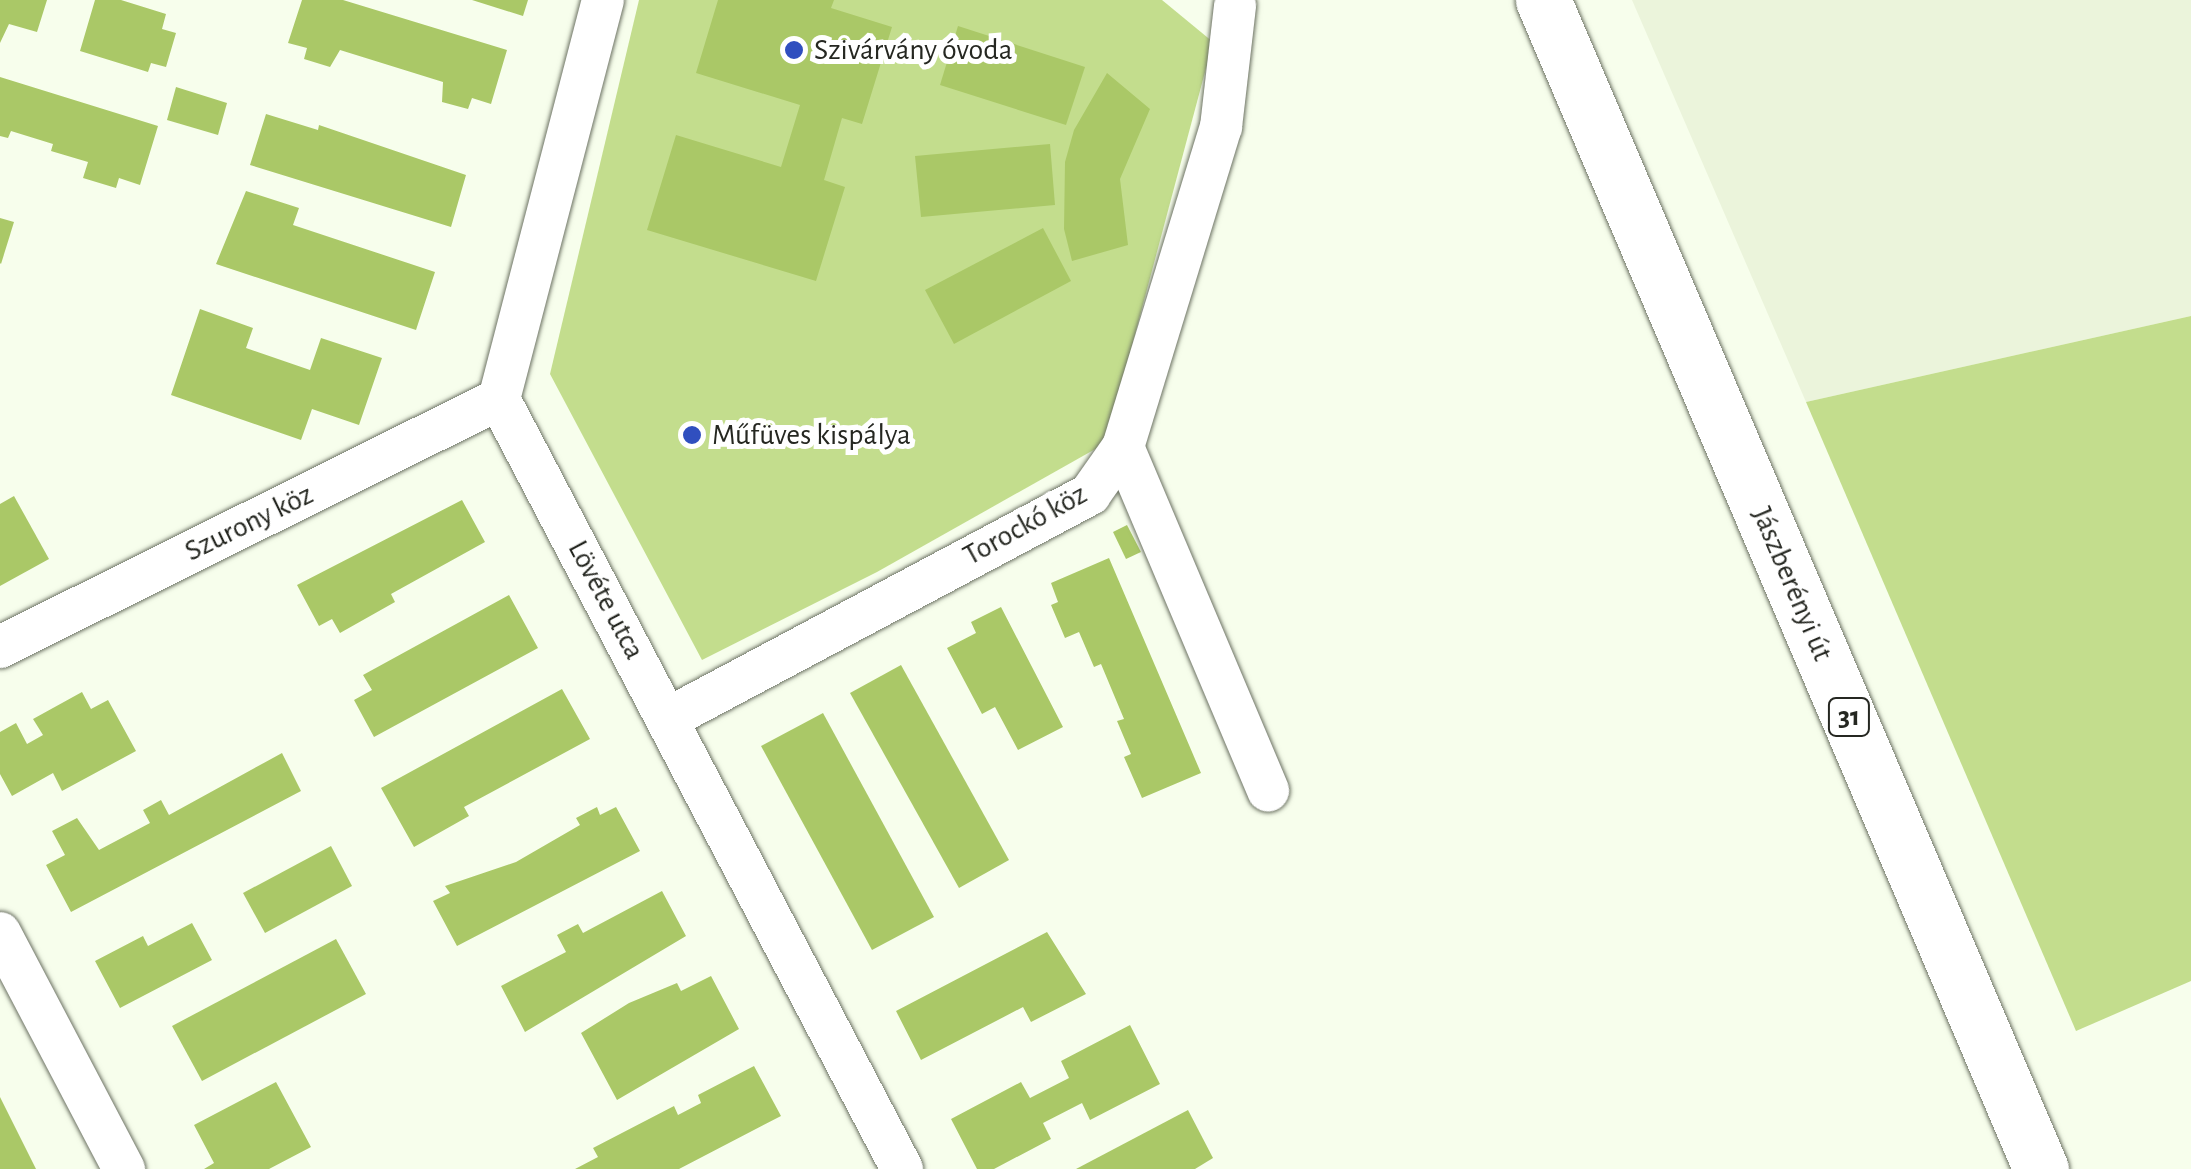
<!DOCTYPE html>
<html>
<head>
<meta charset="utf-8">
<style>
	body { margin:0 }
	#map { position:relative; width:2191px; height:1169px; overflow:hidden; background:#f7feec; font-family:"Alegreya Sans",sans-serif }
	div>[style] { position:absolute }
	.built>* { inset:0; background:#ebf4db }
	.green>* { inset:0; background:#c3dd8d }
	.building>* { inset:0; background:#aac867 }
	.roads { filter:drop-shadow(0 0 2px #6d7364) drop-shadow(0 0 2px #6d7364) }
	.minor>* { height:42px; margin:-21px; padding:0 21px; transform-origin:21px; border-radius:21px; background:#fff }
	.primary>* { height:55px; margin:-27.5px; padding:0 27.5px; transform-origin:27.5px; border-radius:27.5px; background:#fff }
	.dots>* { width:28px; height:28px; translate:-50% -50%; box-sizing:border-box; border:5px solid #fff; border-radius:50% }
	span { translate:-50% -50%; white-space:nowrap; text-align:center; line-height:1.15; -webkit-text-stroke:10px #fff; paint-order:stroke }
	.shield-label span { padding:2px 8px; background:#fff; border:2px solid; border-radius:8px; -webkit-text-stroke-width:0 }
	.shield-label { font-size:28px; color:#252721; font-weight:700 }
	.poi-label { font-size:30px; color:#252721 }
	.left { translate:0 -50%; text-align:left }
	.street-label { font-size:30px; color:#252721 }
</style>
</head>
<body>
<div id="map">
	<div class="built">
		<i style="clip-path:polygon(1632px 0,2191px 0,2191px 316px,1806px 402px)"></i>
	</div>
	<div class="green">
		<i style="clip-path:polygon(639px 0,1162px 0,1213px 42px,1106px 443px,877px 572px,702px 660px,550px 374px)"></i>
		<i style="clip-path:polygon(2191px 316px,2191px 981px,2076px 1031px,1806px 402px)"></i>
	</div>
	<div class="building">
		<i style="clip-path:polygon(0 0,47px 0,37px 32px,9px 24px,0 43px)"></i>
		<i style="clip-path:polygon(95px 0,121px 0,166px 14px,162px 29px,176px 33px,166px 67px,151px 63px,148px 72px,80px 51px)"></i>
		<i style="clip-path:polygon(302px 0,343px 0,507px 50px,491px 104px,472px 98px,468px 109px,442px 102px,443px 82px,340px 50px,330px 67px,304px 59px,307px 48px,288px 43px)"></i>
		<i style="clip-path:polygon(472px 0,528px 0,523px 16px)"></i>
		<i style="clip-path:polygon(718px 0,834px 0,831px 8px,892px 27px,862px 124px,842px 118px,824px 180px,845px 187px,816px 281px,647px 230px,676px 135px,781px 167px,800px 105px,696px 73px)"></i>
		<i style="clip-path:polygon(958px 26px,1085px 67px,1066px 125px,940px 85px)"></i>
		<i style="clip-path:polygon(1107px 73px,1150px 109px,1120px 179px,1128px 245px,1072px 261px,1064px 229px,1065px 162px,1074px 130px)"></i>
		<i style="clip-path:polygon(0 77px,158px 126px,140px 185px,119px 178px,116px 188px,83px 178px,88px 162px,51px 151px,53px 144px,11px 131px,8px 138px,0 136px)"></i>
		<i style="clip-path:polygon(176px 87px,227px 103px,218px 135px,167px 120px)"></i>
		<i style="clip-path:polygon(266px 114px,318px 130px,319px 125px,466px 175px,451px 227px,250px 165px)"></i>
		<i style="clip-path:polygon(1050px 144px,1055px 205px,921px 217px,915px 156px)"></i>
		<i style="clip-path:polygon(246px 191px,299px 208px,293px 225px,435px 272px,416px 330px,216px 264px)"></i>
		<i style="clip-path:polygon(0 218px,14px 222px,1px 264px,0 263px)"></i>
		<i style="clip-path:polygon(1043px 228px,1071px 281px,954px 344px,925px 290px)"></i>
		<i style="clip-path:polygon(200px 309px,253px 328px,246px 348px,310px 370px,321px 338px,382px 358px,359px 425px,312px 409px,301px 440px,171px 395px)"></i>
		<i style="clip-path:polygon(14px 496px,49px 559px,0 586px,0 504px)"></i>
		<i style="clip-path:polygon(462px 500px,485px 542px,391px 594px,395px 602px,340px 633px,332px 619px,319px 626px,297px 585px)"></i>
		<i style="clip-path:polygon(1127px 525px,1141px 552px,1126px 559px,1113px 532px)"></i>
		<i style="clip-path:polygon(1109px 558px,1201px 773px,1142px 798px,1124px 757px,1131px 754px,1117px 721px,1124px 719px,1101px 664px,1094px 667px,1079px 632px,1065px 638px,1051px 605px,1058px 602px,1051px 583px)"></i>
		<i style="clip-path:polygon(509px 595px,538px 648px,374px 737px,354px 700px,372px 690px,363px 675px)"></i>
		<i style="clip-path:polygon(1001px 607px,1063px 727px,1018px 750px,995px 707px,982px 714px,947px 648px,976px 633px,971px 622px)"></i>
		<i style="clip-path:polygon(901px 665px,1009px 860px,959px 888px,850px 693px)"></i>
		<i style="clip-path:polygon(562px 689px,590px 739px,464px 807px,469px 816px,414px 847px,381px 788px)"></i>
		<i style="clip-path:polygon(82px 692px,91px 709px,108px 700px,136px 751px,62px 791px,53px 773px,12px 796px,0 774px,0 732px,16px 723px,27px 744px,43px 735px,33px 719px)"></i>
		<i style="clip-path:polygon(823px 713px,934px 917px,872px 950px,761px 746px)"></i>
		<i style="clip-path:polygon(282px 753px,301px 791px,71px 912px,46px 865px,65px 855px,52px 831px,77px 818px,99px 850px,150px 823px,143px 810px,161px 800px,169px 815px)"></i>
		<i style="clip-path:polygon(597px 807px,600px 815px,616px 807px,640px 851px,457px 946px,433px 901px,450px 893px,445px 886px,516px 862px,580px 825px,576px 818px)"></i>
		<i style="clip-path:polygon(331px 846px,352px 886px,265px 933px,243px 893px)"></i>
		<i style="clip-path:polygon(662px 891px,686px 936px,525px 1032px,501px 986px,566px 952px,557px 935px,578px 924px,583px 933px)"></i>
		<i style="clip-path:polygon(192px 923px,212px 960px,120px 1008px,95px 961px,143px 936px,148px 946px)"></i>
		<i style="clip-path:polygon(1047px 932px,1086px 994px,1031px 1022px,1023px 1007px,921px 1060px,896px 1011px)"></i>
		<i style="clip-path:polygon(336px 939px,366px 994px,202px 1081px,172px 1026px)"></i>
		<i style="clip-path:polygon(711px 976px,739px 1029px,617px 1100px,581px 1033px,629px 1003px,677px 983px,681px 991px)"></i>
		<i style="clip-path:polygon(1130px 1025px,1160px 1084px,1090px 1120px,1082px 1103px,1043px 1123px,1051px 1139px,994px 1169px,977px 1169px,951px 1119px,1021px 1082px,1030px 1098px,1069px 1078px,1061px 1061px)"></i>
		<i style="clip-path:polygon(754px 1066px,781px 1116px,679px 1169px,575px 1169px,598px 1157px,593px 1148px,674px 1106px,678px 1115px,701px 1103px,698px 1095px)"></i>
		<i style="clip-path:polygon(276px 1082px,311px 1147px,269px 1169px,204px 1169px,214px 1163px,194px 1125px)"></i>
		<i style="clip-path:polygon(0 1097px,36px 1169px,0 1169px)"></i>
		<i style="clip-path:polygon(1188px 1110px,1213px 1158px,1195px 1169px,1076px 1169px)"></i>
	</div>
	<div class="roads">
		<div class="minor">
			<i style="left:603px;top:0;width:412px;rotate:104.6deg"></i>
			<i style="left:499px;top:399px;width:869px;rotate:62.37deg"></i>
			<i style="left:1123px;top:447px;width:373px;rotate:67.1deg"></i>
			<i style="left:0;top:647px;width:557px;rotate:-26.43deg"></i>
			<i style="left:669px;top:718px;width:477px;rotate:-28deg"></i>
			<i style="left:1090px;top:494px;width:57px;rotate:-54.9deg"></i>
			<i style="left:1123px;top:447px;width:335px;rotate:-73deg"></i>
			<i style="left:1221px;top:127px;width:122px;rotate:-83.4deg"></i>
			<i style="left:0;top:933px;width:267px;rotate:62.3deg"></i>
		</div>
		<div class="primary">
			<i style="left:1543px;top:0;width:1271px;rotate:66.93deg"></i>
		</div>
	</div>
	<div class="dots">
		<i style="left:794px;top:50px;background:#304fbf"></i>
		<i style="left:692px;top:435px;background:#304fbf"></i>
	</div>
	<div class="shield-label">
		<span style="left:1849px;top:717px">31</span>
	</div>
	<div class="poi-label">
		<span class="left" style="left:814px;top:50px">Szivárvány óvoda</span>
		<span class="left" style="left:712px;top:435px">Műfüves kispálya</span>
	</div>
	<div class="street-label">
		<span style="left:249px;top:523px;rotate:-26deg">Szurony köz</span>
		<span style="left:1025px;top:525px;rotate:-29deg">Torockó köz</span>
		<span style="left:1792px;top:584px;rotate:67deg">Jászberényi út</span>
		<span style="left:606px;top:600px;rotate:62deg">Lövéte utca</span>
	</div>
</div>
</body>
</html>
